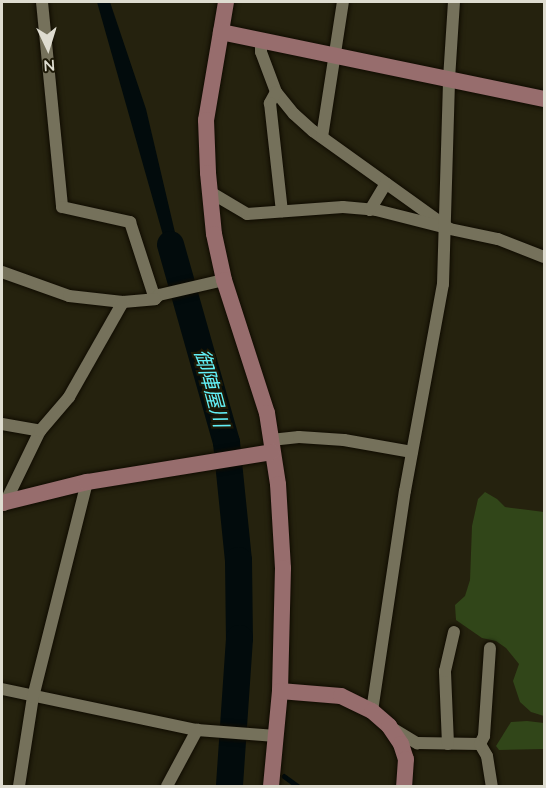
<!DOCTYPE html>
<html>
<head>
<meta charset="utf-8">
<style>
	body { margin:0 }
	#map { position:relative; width:546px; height:788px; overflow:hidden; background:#25220e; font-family:Quicksand,"Noto Sans JP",sans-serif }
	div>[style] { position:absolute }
	.green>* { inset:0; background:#314619 }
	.water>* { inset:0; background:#020b0c }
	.stream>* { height:4.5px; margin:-2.25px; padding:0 2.25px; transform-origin:2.25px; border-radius:2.25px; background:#020b0c }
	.river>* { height:27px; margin:-13.5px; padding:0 13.5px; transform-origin:13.5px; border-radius:13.5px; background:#020b0c }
	.roads { filter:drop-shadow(0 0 2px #0f0b00) drop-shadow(0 0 2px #0f0b00) }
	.street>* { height:12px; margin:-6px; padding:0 6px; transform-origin:6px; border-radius:6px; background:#75715b }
	.secondary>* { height:16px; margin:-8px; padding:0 8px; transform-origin:8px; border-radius:8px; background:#976d6d }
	span { translate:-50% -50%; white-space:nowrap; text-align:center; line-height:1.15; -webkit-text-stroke:4.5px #1c1806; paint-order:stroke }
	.water-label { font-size:20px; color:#63f1f7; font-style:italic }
	.frame { position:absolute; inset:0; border:3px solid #dedcd0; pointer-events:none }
	.north { position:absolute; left:18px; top:18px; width:60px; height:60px; -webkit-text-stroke:4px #1c1806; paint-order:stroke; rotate:176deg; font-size:16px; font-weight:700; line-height:24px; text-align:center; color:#dedcd0 }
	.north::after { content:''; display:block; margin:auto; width:21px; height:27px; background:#dedcd0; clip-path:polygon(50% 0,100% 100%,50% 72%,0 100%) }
</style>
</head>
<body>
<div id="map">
	<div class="green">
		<i style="clip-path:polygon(485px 492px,497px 499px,505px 507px,544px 512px,544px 716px,531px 712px,520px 702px,513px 681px,519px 664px,506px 648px,496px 641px,482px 638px,456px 620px,455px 605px,465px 596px,470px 580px,472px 526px,478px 499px)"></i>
		<i style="clip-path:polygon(527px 721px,544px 723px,544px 749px,499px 750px,496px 746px,511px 722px)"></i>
	</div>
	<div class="water">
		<i style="clip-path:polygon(97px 2px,110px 2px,146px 109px,185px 275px,176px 281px)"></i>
	</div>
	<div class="stream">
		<i style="left:284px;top:776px;width:17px;rotate:36deg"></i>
	</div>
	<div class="river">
		<i style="left:170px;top:244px;width:206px;rotate:74.2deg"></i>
		<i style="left:226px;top:442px;width:119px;rotate:84.2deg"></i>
		<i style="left:238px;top:560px;width:78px;rotate:89.3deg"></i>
		<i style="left:239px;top:638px;width:148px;rotate:93.9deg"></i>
	</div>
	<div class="roads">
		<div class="street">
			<i style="left:42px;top:2px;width:206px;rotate:84.4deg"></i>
			<i style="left:62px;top:207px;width:70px;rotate:12.4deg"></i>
			<i style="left:130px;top:222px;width:81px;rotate:72deg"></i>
			<i style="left:155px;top:299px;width:6px;rotate:-45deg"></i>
			<i style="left:159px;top:295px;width:67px;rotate:-13deg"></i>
			<i style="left:261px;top:40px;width:12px;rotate:90deg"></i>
			<i style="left:261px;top:52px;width:43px;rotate:69.4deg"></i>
			<i style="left:276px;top:92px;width:28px;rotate:51deg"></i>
			<i style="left:294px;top:114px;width:25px;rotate:42deg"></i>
			<i style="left:313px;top:131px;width:168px;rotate:35.6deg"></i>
			<i style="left:450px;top:229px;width:49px;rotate:11.8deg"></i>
			<i style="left:498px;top:239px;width:49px;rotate:21.4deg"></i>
			<i style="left:276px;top:92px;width:13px;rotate:119deg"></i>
			<i style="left:270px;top:103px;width:109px;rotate:83.7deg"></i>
			<i style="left:322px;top:137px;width:137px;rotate:-81.2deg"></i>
			<i style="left:210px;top:192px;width:43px;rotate:30.7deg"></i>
			<i style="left:247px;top:214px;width:96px;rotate:-4.2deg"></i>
			<i style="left:343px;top:207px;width:33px;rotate:5deg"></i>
			<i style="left:376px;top:210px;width:69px;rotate:14.2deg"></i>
			<i style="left:370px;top:210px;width:31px;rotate:-59deg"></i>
			<i style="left:2px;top:272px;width:71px;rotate:19.7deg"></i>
			<i style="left:69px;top:296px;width:54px;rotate:6.3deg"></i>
			<i style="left:123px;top:302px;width:32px;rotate:-5deg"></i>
			<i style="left:2px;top:424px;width:39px;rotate:10deg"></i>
			<i style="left:271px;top:440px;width:28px;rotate:-6deg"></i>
			<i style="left:299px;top:437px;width:45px;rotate:3.8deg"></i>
			<i style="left:344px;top:440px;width:69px;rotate:10deg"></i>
			<i style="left:4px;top:505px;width:82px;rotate:-64.1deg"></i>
			<i style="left:40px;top:431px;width:45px;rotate:-49.5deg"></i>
			<i style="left:69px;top:397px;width:109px;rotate:-60.4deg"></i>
			<i style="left:2px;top:689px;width:199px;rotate:11.9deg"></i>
			<i style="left:197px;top:730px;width:79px;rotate:4.3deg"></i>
			<i style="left:372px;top:711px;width:222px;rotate:-81.5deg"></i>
			<i style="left:405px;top:491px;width:210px;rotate:-79.6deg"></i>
			<i style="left:443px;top:284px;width:205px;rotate:-88.3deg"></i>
			<i style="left:449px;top:79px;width:77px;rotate:-86.3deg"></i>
			<i style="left:395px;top:730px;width:26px;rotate:31deg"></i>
			<i style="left:417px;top:743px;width:63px;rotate:0.9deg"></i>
			<i style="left:480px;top:744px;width:14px;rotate:60deg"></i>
			<i style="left:487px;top:756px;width:30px;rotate:81deg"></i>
			<i style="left:448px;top:744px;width:73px;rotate:-92.4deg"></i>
			<i style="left:445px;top:671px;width:40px;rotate:-77deg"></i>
			<i style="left:480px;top:744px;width:9px;rotate:-63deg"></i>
			<i style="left:484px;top:736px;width:88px;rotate:-86.1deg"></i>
			<i style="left:19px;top:786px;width:90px;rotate:-81.1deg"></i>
			<i style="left:33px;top:697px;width:222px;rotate:-75.9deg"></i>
			<i style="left:167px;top:786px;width:64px;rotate:-61.8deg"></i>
		</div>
		<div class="secondary">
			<i style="left:226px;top:2px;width:120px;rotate:99.6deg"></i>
			<i style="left:206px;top:120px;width:53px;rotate:87.8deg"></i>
			<i style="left:208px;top:173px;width:61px;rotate:84.4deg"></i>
			<i style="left:214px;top:234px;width:47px;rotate:77.7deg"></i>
			<i style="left:224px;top:280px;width:140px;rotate:72.1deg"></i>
			<i style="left:267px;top:413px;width:72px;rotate:81.2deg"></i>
			<i style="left:278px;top:484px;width:84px;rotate:86.6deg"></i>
			<i style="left:283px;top:568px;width:123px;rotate:91.4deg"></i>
			<i style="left:280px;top:691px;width:95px;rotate:95.4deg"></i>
			<i style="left:221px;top:32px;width:330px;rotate:11.7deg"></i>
			<i style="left:2px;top:503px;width:88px;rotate:-13.9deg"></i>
			<i style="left:87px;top:482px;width:187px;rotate:-9.2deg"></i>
			<i style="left:280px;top:691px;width:61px;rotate:4.7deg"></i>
			<i style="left:341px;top:696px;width:34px;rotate:26deg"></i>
			<i style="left:372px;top:711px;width:23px;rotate:41deg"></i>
			<i style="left:389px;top:726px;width:22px;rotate:56deg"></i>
			<i style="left:401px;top:744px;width:16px;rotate:72deg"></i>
			<i style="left:406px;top:759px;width:27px;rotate:94deg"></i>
		</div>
	</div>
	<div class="water-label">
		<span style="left:212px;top:388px;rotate:75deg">御陣屋川</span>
	</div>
	<div class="frame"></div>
	<div class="north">N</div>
</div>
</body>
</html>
